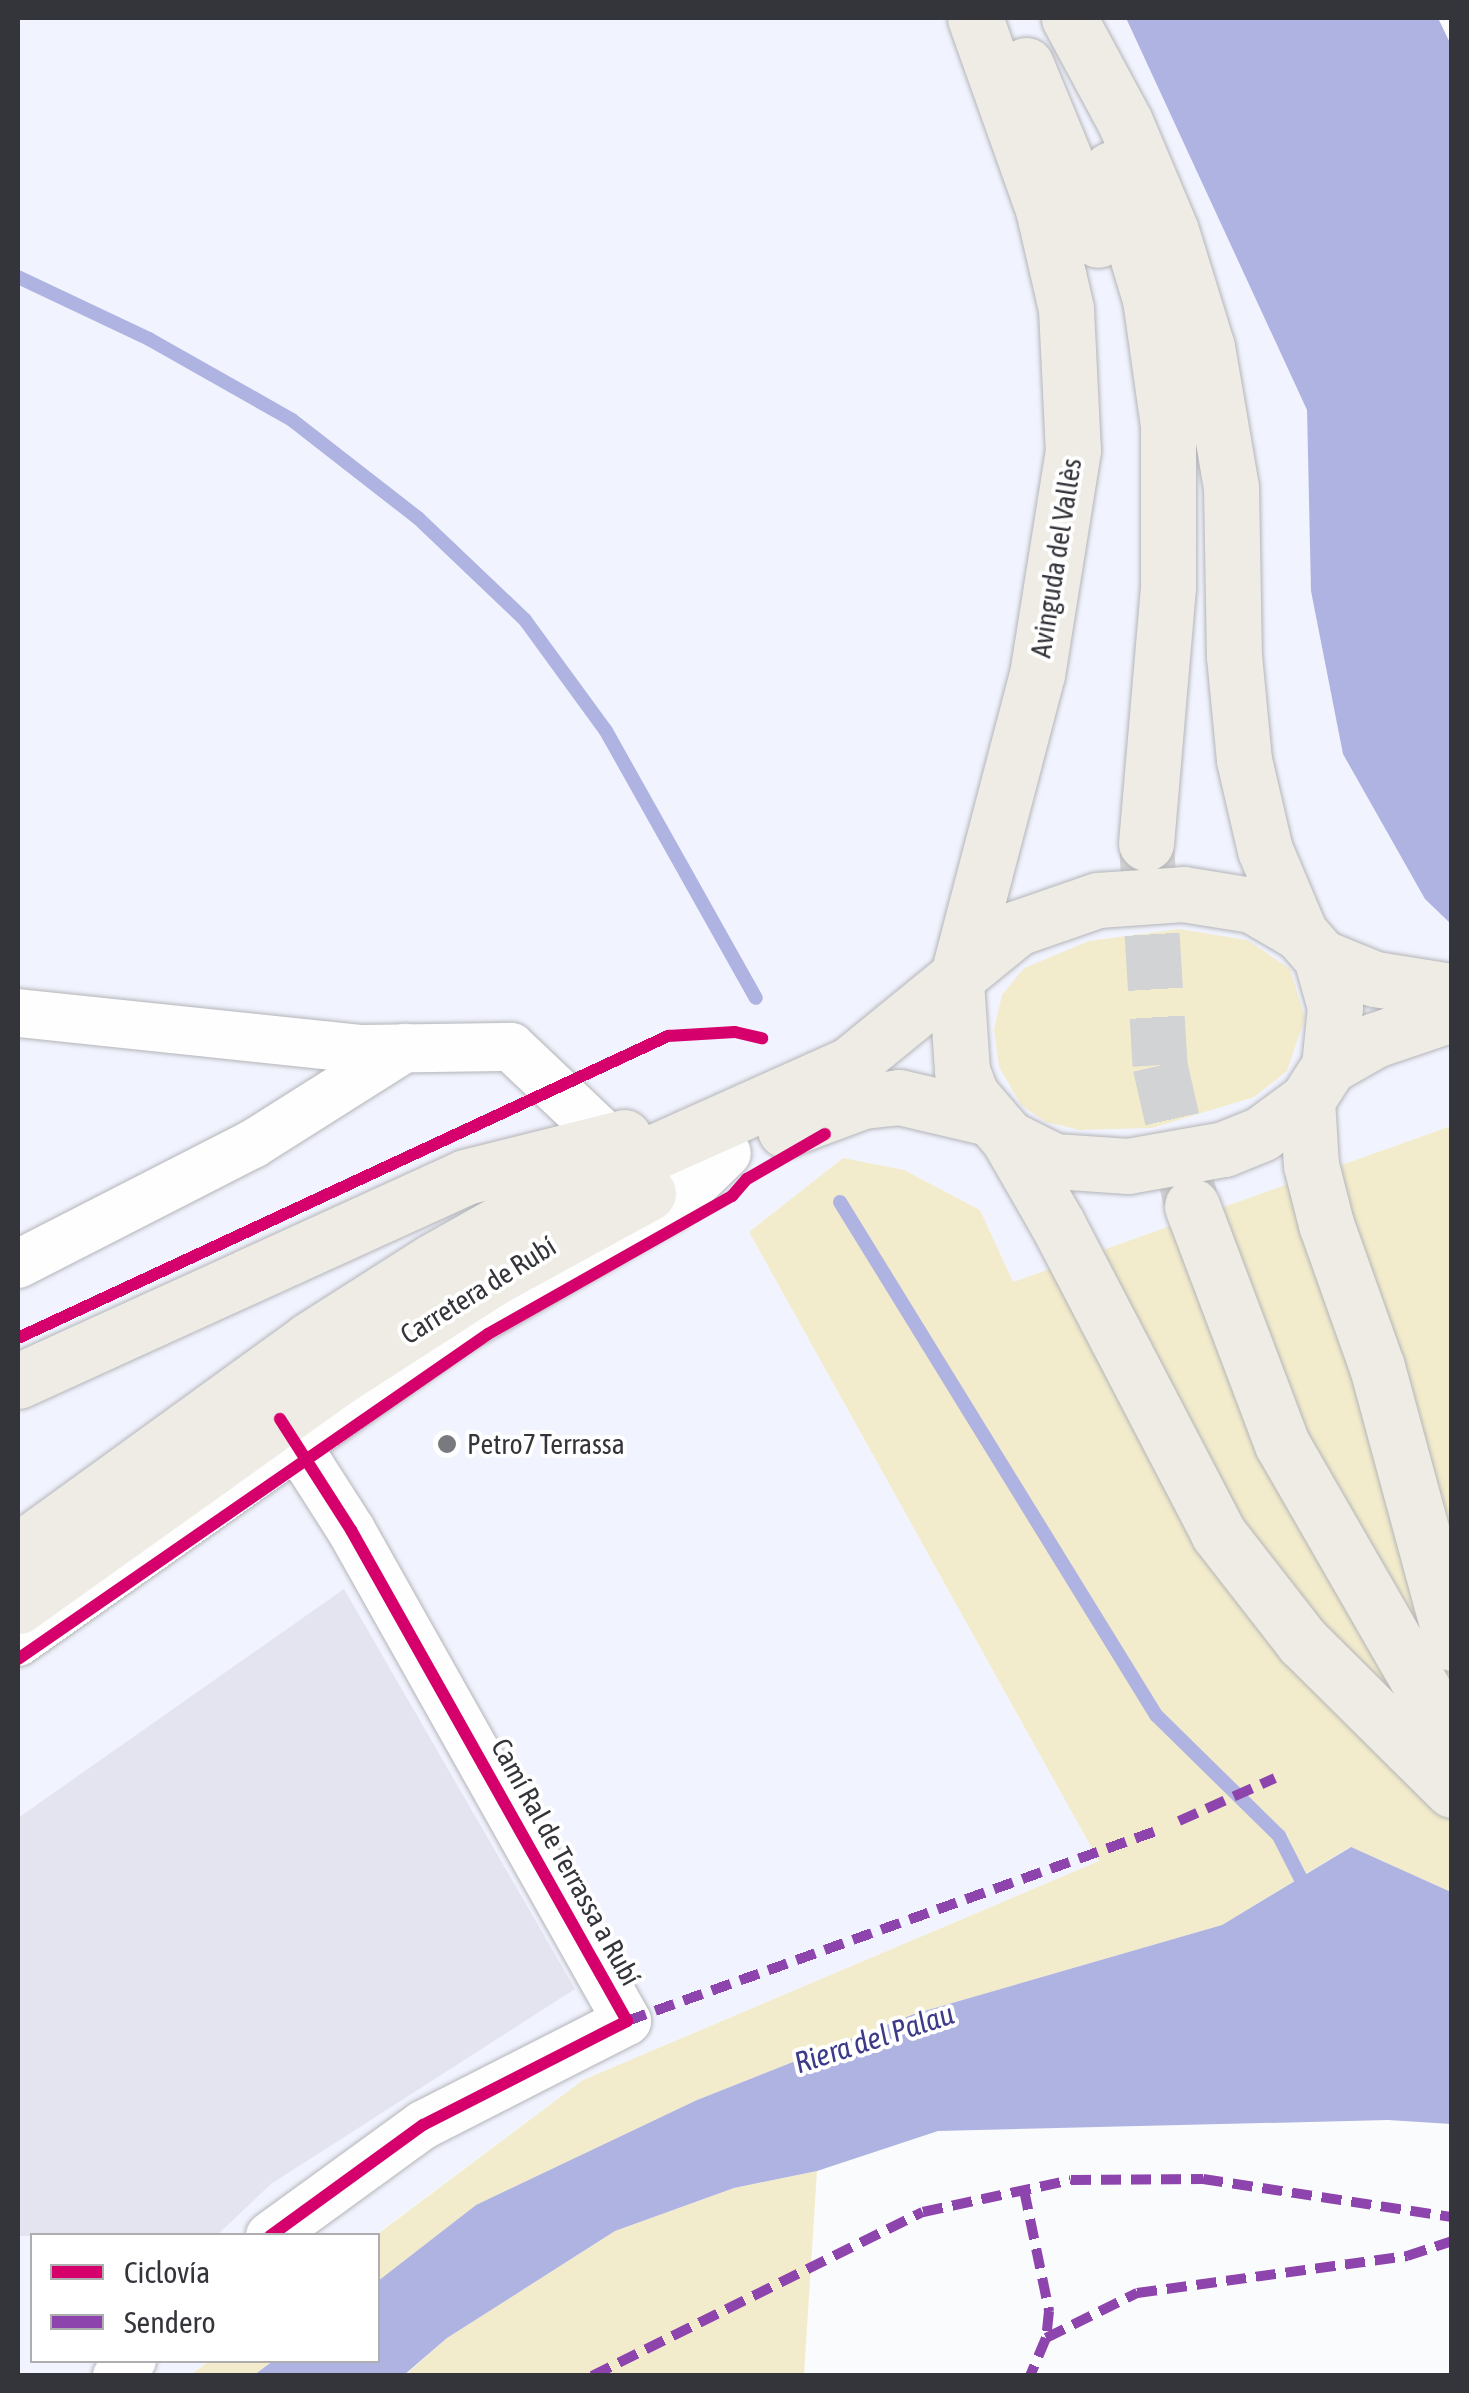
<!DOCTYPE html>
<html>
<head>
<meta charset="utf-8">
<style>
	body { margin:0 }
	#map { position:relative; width:1469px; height:2393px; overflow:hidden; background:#fafbfc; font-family:"Asap Condensed",sans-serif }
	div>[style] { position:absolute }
	.built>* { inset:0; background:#f1f3fe }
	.green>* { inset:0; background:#f3eccc }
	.water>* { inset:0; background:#afb3e1 }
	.stream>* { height:14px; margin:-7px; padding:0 7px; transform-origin:7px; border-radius:7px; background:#afb3e1 }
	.building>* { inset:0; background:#e3e4ef }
	.major-tunnel>* { height:55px; margin-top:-27.5px; transform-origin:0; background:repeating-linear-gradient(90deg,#d2d3d5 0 55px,transparent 0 83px) }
	.roads { filter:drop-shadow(0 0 2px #b4b5b8) drop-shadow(0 0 2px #b4b5b8) }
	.minor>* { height:48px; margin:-24px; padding:0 24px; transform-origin:24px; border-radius:24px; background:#fefeff }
	.major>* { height:55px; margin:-27.5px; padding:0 27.5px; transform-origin:27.5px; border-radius:27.5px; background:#eeece5 }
	.quiet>* { height:10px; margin-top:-5px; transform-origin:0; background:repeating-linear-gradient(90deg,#8e44ad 0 20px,transparent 0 30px) }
	.cycleway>* { height:12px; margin:-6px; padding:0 6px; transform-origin:6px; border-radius:6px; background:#d6006c }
	.dots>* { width:28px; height:28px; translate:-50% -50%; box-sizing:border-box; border:5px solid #fff; border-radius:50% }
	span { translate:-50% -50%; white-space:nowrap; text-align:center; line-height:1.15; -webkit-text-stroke:8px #fff; paint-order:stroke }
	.street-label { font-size:28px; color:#34353b }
	.poi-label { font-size:28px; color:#34353b }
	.left { translate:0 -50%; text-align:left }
	.water-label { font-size:30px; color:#3d3b89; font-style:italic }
	.frame { position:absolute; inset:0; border:20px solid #34353b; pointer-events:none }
	.legend { position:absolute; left:30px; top:2233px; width:350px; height:130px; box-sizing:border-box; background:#fff; border:2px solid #aeaeb1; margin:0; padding:12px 18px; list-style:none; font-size:30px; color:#34353b }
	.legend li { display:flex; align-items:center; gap:20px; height:50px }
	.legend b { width:50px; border:2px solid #aeaeb1 }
</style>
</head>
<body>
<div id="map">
	<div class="built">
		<i style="clip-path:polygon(18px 18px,1126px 18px,1307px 410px,1311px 591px,1425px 899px,1451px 924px,1451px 1126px,1012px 1283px,980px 1210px,904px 1170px,843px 1158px,749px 1232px,1099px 1861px,583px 2080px,375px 2235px,32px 2236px,32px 2360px,209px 2361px,189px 2375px,18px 2375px)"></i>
	</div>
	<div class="green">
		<i style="clip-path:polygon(1179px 929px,1247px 940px,1290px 969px,1305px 1018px,1287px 1071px,1254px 1097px,1152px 1128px,1080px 1130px,1046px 1122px,1021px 1105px,999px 1067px,994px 1029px,1002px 995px,1024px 968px,1089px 941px)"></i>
		<i style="clip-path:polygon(1451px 1126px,1451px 1892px,1350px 1847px,1222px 1925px,914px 2014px,697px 2100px,476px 2205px,378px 2281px,375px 2236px,583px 2080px,1099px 1861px,749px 1232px,843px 1158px,904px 1170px,980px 1210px,1013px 1282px)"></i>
		<i style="clip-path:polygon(817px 2171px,804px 2375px,404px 2376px,447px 2338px,615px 2231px,734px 2188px)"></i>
		<i style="clip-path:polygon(209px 2361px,273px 2361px,254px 2375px,189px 2376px)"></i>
	</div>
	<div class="water">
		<i style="clip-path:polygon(1126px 18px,1438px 18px,1451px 45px,1451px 924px,1425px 899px,1343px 754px,1311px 591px,1307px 410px)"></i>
		<i style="clip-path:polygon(1351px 1847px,1451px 1892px,1451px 2124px,1388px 2120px,938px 2131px,817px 2171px,734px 2188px,615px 2231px,447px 2338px,404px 2375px,254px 2375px,273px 2361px,378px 2360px,378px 2281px,476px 2205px,697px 2100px,914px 2014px,1222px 1925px)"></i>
	</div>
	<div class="stream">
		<i style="left:18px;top:277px;width:145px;rotate:25.3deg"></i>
		<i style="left:149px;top:339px;width:164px;rotate:29.5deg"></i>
		<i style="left:292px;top:420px;width:160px;rotate:37.9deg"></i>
		<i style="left:418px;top:518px;width:148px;rotate:43.6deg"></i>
		<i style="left:525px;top:620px;width:137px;rotate:53.9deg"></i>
		<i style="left:606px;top:731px;width:306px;rotate:60.7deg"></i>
		<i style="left:840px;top:1202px;width:603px;rotate:58.37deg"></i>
		<i style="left:1156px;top:1715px;width:173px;rotate:44.5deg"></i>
		<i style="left:1279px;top:1836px;width:64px;rotate:63deg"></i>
	</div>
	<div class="building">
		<i style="clip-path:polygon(344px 1589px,575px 1989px,271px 2184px,216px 2236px,18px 2236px,18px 1818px)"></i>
	</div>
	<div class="major-tunnel">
		<i style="left:1147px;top:851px;width:214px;rotate:86.5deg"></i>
		<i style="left:1160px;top:1065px;width:139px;rotate:77.2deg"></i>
	</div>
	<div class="roads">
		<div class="minor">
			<i style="left:18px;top:1013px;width:346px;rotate:6deg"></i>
			<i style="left:362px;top:1049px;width:149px;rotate:-0.8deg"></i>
			<i style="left:511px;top:1047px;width:135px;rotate:43.5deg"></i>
			<i style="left:18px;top:1264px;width:264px;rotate:-27.1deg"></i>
			<i style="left:253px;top:1144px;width:180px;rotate:-32.3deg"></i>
			<i style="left:18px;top:1642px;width:541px;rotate:-35.22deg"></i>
			<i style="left:460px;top:1330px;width:243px;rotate:-30.2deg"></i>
			<i style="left:670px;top:1208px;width:79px;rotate:-44deg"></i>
			<i style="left:270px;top:2236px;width:189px;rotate:-36deg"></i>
			<i style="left:423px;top:2125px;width:229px;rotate:-27deg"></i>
			<i style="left:627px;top:2021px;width:563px;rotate:-119.34deg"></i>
			<i style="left:351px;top:1530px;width:132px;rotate:-122.6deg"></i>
			<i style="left:117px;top:2376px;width:22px;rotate:-47deg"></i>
		</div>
		<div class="major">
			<i style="left:975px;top:18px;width:203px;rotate:70.4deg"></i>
			<i style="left:1043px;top:209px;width:103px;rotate:77deg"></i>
			<i style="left:1066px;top:309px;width:141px;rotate:87.2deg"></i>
			<i style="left:1073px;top:450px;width:227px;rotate:99.1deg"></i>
			<i style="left:1037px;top:674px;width:318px;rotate:104.7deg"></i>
			<i style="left:956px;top:982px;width:89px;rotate:86.1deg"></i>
			<i style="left:962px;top:1071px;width:26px;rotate:69deg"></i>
			<i style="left:971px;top:1095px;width:57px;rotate:49.3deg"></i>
			<i style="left:1008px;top:1138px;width:100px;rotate:60.1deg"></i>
			<i style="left:1058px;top:1225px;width:347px;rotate:62.5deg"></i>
			<i style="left:1218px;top:1533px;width:138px;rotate:52.1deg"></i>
			<i style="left:1303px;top:1642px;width:210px;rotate:44.8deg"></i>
			<i style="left:1069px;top:18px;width:118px;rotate:61.7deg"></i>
			<i style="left:1125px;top:122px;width:118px;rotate:67.1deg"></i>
			<i style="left:1171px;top:231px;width:121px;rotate:72.8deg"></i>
			<i style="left:1207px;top:347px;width:142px;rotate:80.3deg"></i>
			<i style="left:1231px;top:487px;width:169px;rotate:89deg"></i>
			<i style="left:1234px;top:656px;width:104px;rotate:84.5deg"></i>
			<i style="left:1244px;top:760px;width:92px;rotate:76.9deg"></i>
			<i style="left:1265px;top:850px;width:90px;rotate:67.1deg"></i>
			<i style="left:1026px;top:65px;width:189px;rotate:67.6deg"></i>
			<i style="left:1111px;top:169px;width:136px;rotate:73.3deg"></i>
			<i style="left:1150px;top:299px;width:127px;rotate:81.9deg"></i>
			<i style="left:1168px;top:425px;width:162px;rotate:90deg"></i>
			<i style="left:1168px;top:587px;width:257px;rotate:94.9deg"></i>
			<i style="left:1321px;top:957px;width:58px;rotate:22.2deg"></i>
			<i style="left:1375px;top:979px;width:78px;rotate:8.9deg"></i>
			<i style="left:1329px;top:1066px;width:53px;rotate:-29.5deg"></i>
			<i style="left:1375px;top:1040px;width:81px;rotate:-18.7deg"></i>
			<i style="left:1307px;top:1100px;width:65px;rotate:86.5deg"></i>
			<i style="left:1311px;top:1165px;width:61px;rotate:75.7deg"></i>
			<i style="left:1326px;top:1224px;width:152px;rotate:70.4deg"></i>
			<i style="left:1377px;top:1367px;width:286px;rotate:74.8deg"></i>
			<i style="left:785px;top:1130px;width:83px;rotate:-20.4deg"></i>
			<i style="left:863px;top:1101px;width:36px;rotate:-6deg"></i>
			<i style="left:899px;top:1097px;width:92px;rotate:13.1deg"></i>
			<i style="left:1192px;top:1206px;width:254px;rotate:69.3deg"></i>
			<i style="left:1282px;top:1444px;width:341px;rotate:60.1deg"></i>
			<i style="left:18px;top:1381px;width:491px;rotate:-24.5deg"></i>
			<i style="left:465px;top:1177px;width:164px;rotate:-14.1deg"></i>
			<i style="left:18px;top:1551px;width:359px;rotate:-35.9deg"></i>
			<i style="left:309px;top:1340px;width:147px;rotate:-32.5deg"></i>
			<i style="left:433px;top:1261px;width:102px;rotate:-29.3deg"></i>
			<i style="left:522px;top:1211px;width:358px;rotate:-24.1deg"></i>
			<i style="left:849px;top:1065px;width:217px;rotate:-39.2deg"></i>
			<i style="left:1017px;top:928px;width:86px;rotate:-19.1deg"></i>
			<i style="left:1098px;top:900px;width:85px;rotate:-4deg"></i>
			<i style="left:1183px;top:894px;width:70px;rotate:9.1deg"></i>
			<i style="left:1252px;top:905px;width:56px;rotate:30.3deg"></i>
			<i style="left:1300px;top:933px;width:32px;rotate:49deg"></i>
			<i style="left:1321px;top:957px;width:52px;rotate:74.4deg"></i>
			<i style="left:1335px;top:1007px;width:59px;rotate:95.8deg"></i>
			<i style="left:1329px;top:1066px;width:40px;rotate:122.9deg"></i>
			<i style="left:1307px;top:1100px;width:57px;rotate:143.5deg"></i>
			<i style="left:1261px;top:1134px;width:40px;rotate:158deg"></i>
			<i style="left:1224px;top:1149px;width:97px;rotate:170deg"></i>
			<i style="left:1128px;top:1166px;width:74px;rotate:-176.1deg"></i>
			<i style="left:1054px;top:1161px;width:51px;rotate:-153.4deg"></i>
			<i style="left:18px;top:1606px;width:394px;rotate:-35.5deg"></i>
			<i style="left:339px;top:1377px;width:181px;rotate:-32.8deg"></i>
			<i style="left:491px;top:1279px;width:179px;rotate:-28.7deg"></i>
		</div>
	</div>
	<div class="quiet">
		<i style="left:1179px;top:1821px;width:105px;rotate:-24.1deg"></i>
		<i style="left:627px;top:2021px;width:562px;rotate:-19.76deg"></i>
		<i style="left:1024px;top:2190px;width:124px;rotate:78.3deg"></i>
		<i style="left:1049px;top:2311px;width:27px;rotate:96deg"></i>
		<i style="left:1046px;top:2338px;width:41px;rotate:112.8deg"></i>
		<i style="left:1046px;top:2338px;width:102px;rotate:-26.3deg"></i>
		<i style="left:1137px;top:2293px;width:273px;rotate:-7.8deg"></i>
		<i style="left:1407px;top:2256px;width:47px;rotate:-18.4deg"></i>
		<i style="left:592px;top:2376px;width:369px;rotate:-26.4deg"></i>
		<i style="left:923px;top:2212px;width:151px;rotate:-12.2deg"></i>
		<i style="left:1071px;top:2180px;width:132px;rotate:-0.4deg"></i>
		<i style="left:1203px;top:2179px;width:252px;rotate:8.7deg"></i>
	</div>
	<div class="cycleway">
		<i style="left:18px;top:1338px;width:717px;rotate:-24.92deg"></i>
		<i style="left:668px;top:1036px;width:67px;rotate:-3.4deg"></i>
		<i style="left:735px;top:1032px;width:28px;rotate:13deg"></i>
		<i style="left:18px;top:1659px;width:571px;rotate:-34.66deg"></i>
		<i style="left:488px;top:1334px;width:280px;rotate:-29.5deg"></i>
		<i style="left:732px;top:1196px;width:23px;rotate:-49deg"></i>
		<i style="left:747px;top:1179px;width:90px;rotate:-30deg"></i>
		<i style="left:270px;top:2236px;width:189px;rotate:-36deg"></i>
		<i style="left:423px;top:2125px;width:229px;rotate:-27deg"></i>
		<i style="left:627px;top:2021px;width:563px;rotate:-119.34deg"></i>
		<i style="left:351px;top:1530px;width:132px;rotate:-122.6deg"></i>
	</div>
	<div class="dots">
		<i style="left:447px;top:1444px;background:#797a7f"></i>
	</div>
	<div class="street-label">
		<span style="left:1056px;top:558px;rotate:-81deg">Avinguda del Vallès</span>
		<span style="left:478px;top:1290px;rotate:-32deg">Carretera de Rubí</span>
		<span style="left:566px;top:1862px;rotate:61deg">Camí Ral de Terrassa a Rubí</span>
	</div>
	<div class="poi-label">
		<span class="left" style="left:467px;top:1444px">Petro7 Terrassa</span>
	</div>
	<div class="water-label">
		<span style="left:874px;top:2038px;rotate:-18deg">Riera del Palau</span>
	</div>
	<div class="frame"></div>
	<ul class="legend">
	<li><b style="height:12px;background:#d6006c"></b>Ciclovía</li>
	<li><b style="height:12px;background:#8e44ad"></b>Sendero</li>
	</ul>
</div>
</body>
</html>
